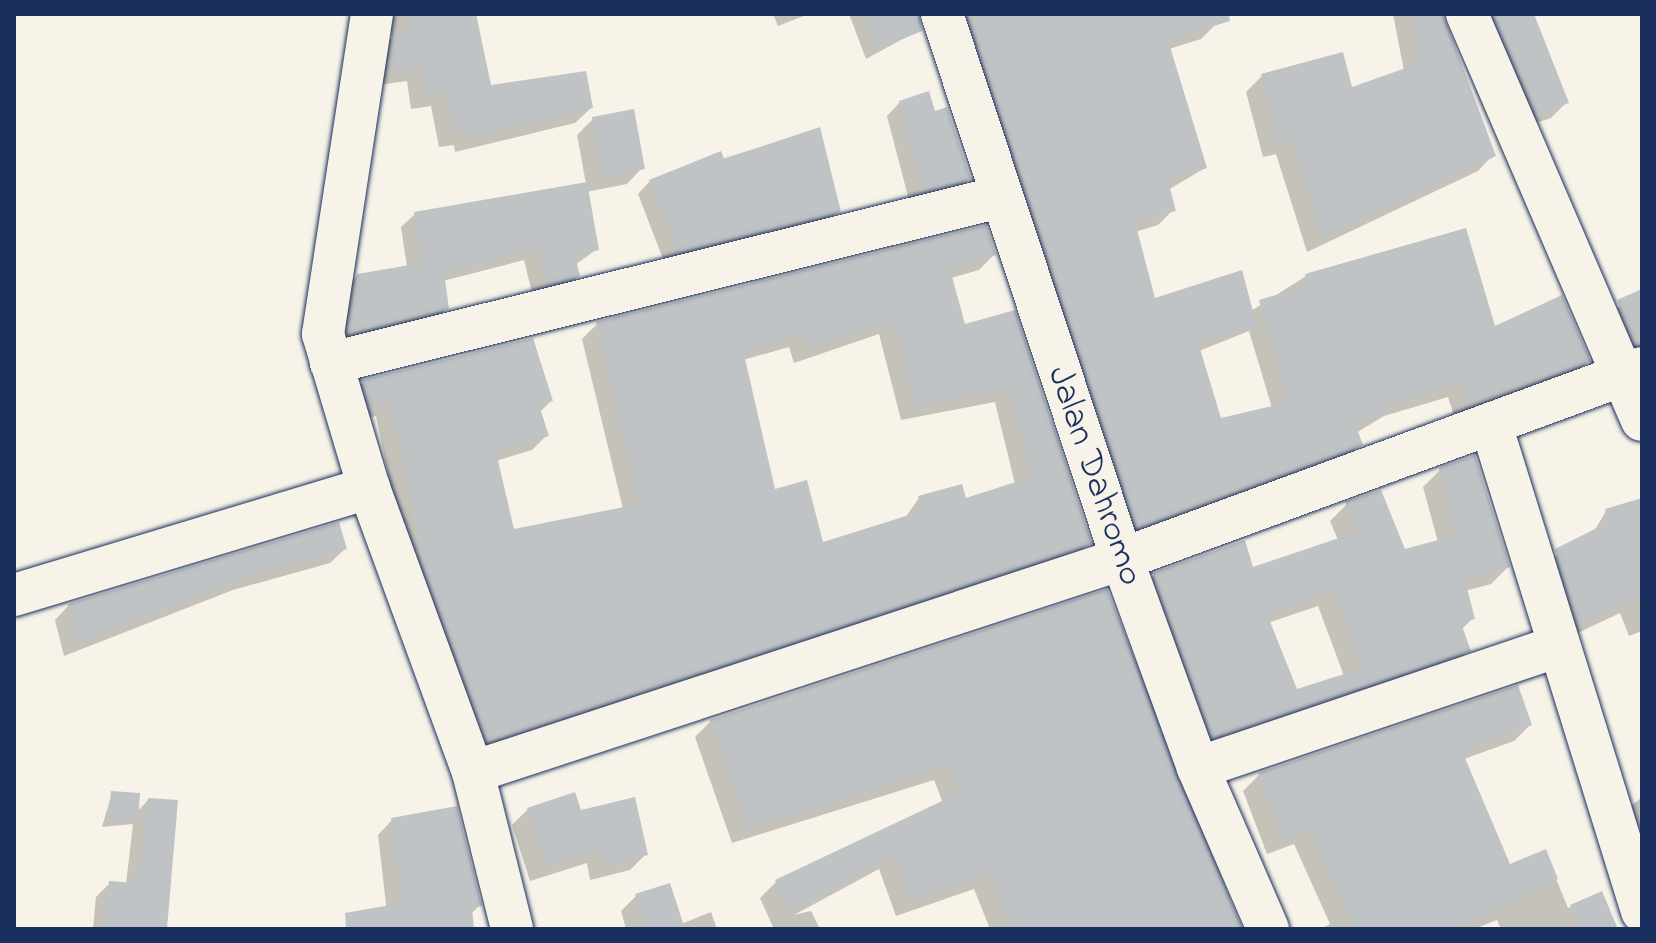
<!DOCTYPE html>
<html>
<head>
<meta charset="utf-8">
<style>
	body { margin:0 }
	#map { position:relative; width:1656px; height:943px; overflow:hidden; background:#f7f3e8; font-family:"Indie Flower",sans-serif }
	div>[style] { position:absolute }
	.shadow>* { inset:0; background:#0003 }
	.building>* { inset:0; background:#c0c3c5 }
	.roads { filter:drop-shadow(0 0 2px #1b2f5e) drop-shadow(0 0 2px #1b2f5e) }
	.street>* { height:42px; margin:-21px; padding:0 21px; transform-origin:21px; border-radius:21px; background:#f7f3e8 }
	span { translate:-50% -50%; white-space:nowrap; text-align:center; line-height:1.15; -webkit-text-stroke:6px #f7f3e8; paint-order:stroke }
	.street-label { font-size:36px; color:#1b2f5e }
	.frame { position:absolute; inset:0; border:16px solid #1b2f5e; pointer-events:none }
</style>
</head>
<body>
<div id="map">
	<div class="shadow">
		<i style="clip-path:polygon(389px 14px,476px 14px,490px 87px,591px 108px,575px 123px,455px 152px,454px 145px,439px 147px,431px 106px,411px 109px,407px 81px,378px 85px,378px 52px,392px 38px)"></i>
		<i style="clip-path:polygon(773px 14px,809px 14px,778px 26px)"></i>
		<i style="clip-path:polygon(849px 14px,901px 14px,908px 36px,866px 59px)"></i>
		<i style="clip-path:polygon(evenodd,945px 14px,1213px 14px,1216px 24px,1201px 39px,1169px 49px,1205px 168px,1168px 190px,1173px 210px,1158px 225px,1135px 232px,1154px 301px,1251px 311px,1306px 276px,1588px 361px,1573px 376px,1455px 419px,1448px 397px,1384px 416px,1356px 433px,1360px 444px,1345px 460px,1122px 542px,945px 14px,1249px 331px,1272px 408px,1220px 420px,1199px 351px,1249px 331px)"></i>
		<i style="clip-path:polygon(1393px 14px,1442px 14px,1493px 155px,1478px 171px,1307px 252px,1276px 154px,1263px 157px,1246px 92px,1262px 76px,1351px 90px,1404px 71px)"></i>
		<i style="clip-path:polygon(1466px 14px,1530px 14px,1566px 103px,1551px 118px,1520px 128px)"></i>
		<i style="clip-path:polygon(900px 102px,934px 113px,969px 179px,955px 193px,910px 204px,887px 116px)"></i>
		<i style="clip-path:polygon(593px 119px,642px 168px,627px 184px,586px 192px,597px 249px,575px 265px,578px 276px,564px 290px,533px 297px,524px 260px,443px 281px,447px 308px,433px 322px,338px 346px,344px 289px,358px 275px,407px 267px,401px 227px,415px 214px,586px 184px,577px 135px)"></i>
		<i style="clip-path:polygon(819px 129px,839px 211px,826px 224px,665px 264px,638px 194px,650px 181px)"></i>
		<i style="clip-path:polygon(evenodd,994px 255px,979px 270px,951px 278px,964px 326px,1013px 313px,1089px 543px,1074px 558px,473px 756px,412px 590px,376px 416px,355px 421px,348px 397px,363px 382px,551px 401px,540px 412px,547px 435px,532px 450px,496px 461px,512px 531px,623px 509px,582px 339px,597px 324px,994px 255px,879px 334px,901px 420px,995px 402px,1015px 484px,964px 500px,919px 498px,905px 518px,822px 545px,774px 492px,743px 360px,789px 347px,794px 363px,879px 334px)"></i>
		<i style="clip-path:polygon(1642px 292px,1642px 359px,1602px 318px)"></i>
		<i style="clip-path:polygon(evenodd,1440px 470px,1508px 567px,1491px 584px,1465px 591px,1472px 619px,1462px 629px,1468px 650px,1452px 667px,1196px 753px,1137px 592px,1154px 575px,1252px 569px,1338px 540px,1330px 521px,1347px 504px,1403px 552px,1438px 542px,1423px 487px,1440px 470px,1318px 606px,1344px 676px,1296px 692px,1268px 623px,1318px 606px)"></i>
		<i style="clip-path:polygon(1642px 500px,1642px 631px,1629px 636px,1620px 613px,1563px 640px,1540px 566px,1593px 533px,1606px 511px)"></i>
		<i style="clip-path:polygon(345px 549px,330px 563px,233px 590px,64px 656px,55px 620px,69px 605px)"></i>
		<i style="clip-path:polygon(711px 721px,1174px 778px,1243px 929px,990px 929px,974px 889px,896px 916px,879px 869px,794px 915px,811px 911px,820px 929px,767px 929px,773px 927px,760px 898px,776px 882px,943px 803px,934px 780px,732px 843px,695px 737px)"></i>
		<i style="clip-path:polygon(1530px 725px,1514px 741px,1464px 759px,1509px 867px,1545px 852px,1568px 908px,1601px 894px,1616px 929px,1501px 929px,1497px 920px,1474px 929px,1320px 929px,1330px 924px,1294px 844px,1267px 854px,1243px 791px,1259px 775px)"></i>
		<i style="clip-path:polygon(112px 793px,137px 812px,148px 800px,165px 929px,93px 929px,96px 897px,110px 883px,126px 884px,133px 824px,102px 827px)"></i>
		<i style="clip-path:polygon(1642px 797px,1642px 840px,1629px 846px,1618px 817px)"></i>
		<i style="clip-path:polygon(528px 809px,580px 812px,645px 855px,630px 870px,590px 880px,587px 863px,530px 881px,512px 825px)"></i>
		<i style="clip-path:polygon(392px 820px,479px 906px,470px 915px,472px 929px,381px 929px,387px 913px,378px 835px)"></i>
		<i style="clip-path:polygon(636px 896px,681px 924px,711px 912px,717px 929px,626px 929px,621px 911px)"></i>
	</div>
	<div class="building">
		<i style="clip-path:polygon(406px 14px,476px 14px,491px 85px,586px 71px,593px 108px,470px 137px,469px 130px,454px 133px,446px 92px,426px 95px,422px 66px,393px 70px,393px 35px,409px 32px)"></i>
		<i style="clip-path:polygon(863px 14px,919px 14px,922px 31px,876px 50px)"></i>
		<i style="clip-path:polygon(990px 14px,1229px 14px,1230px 21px,1168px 40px,1207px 168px,1168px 181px,1176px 211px,1135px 222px,1155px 298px,1242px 270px,1257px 326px,1198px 342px,1221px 418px,1289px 402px,1259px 300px,1308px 285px,1305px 274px,1466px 228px,1495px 326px,1562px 295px,1591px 361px,1470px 405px,1463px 383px,1386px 406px,1388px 414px,1355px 424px,1363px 445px,1137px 528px,970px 23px)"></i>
		<i style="clip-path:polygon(1411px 14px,1443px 14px,1496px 156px,1322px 238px,1291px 140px,1278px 143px,1261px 74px,1343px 52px,1352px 87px,1420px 63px)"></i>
		<i style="clip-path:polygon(1493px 14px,1534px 14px,1569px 103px,1536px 113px)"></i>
		<i style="clip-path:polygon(929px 91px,935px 111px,947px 107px,971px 179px,923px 191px,899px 101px)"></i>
		<i style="clip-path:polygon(634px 109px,645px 169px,602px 177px,592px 117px)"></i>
		<i style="clip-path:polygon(820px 127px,841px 212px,678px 252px,649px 180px,721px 151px,724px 159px)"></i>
		<i style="clip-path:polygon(587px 182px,599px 250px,575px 256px,580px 276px,546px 285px,537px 248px,444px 272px,449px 309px,350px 333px,357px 274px,422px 263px,414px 212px)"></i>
		<i style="clip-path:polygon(evenodd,986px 225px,996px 255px,950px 269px,965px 324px,1015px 310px,1092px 544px,488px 742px,426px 575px,391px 402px,370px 407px,362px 380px,533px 338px,553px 401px,539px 405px,549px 436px,496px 452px,514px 529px,639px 504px,596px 322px,986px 225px,894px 321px,916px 406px,1009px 388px,1031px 477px,966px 498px,962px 484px,918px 496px,922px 511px,823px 542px,807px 480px,775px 489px,743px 350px,804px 333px,809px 349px,894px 321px)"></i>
		<i style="clip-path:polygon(1642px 289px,1642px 345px,1636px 345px,1617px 300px)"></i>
		<i style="clip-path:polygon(evenodd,1475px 455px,1510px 567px,1465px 580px,1475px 619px,1461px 623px,1471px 651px,1213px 738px,1153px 573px,1245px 540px,1253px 567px,1357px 532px,1345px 502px,1381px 490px,1405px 549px,1456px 535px,1439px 468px,1475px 455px,1335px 590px,1363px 668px,1297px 689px,1267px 614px,1335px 590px)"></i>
		<i style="clip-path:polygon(1642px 498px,1642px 595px,1579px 626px,1555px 549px,1609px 522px,1605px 509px)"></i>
		<i style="clip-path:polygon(339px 522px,347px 549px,249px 576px,79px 642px,68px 604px)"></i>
		<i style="clip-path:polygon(1107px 589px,1242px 929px,1013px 929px,990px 874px,912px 901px,896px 855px,789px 912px,775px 880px,961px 792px,950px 765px,748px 828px,710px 720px)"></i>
		<i style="clip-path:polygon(1518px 685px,1532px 725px,1462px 751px,1510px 864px,1546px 849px,1558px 879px,1454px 929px,1355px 929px,1310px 829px,1284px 840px,1258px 773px)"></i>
		<i style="clip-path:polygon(111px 791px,140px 793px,138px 822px,108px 820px)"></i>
		<i style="clip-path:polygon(575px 792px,581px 810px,635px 797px,648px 855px,606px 865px,602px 849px,546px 867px,527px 808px)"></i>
		<i style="clip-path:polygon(148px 798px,178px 800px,167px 929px,105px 929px,109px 881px,138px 883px)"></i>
		<i style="clip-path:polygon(457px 806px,482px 906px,472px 908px,474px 929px,346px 929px,345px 913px,402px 903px,391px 818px)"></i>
		<i style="clip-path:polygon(670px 883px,685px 929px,645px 929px,635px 894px)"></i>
		<i style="clip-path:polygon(1602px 891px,1618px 929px,1581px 929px,1570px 905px)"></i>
	</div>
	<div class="roads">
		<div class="street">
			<i style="left:372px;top:14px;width:324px;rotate:98.7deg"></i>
			<i style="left:323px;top:334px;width:161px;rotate:73.4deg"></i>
			<i style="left:369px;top:488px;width:302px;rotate:69.9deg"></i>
			<i style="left:473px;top:772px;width:162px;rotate:76deg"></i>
			<i style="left:942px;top:14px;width:574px;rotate:71.72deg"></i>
			<i style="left:1122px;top:559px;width:222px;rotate:70deg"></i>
			<i style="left:1198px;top:768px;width:176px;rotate:66.5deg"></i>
			<i style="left:1467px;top:14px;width:442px;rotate:66.7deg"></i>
			<i style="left:331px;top:363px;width:689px;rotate:-13.94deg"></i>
			<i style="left:1492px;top:428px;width:506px;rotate:72.75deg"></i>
			<i style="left:14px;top:595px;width:371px;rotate:-16.8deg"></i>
			<i style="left:1198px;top:768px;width:378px;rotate:-18.7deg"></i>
			<i style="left:473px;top:772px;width:683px;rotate:-18.17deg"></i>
			<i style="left:1122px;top:559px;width:554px;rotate:-20.17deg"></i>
		</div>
	</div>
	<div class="street-label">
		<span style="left:1094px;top:476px;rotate:71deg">Jalan Dahromo</span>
	</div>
	<div class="frame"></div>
</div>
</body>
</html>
